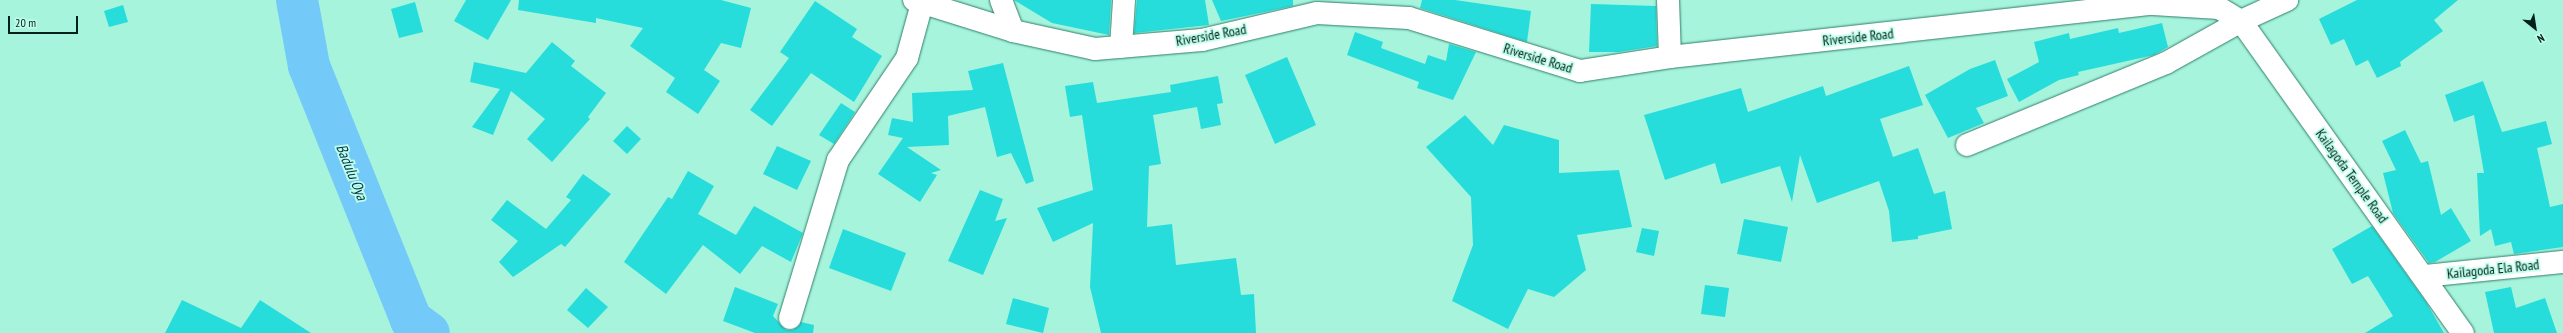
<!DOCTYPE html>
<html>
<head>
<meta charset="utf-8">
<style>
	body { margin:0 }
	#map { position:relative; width:2563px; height:333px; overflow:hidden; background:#a6f4dc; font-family:"PT Sans Narrow",sans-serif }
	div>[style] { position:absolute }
	.river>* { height:42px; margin:-21px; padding:0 21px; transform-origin:21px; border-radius:21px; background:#73caf9 }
	.building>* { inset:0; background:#26dddb }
	.roads { filter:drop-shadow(0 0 1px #307f6b) drop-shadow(0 0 1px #307f6b) }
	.minor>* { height:22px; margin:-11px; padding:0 11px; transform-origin:11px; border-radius:11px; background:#fff }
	span { translate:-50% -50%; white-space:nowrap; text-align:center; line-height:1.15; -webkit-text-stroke:3.5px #c0feeb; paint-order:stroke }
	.street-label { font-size:14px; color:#01221a }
	.water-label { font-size:15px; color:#00364d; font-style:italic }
	.north { position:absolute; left:2515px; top:8px; width:40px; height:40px; -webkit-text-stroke:3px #c0feeb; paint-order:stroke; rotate:150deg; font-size:11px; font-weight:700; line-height:16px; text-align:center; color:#01221a }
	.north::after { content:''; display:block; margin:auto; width:14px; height:18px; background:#01221a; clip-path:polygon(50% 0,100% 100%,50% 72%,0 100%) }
	.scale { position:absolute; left:8px; top:16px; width:70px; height:18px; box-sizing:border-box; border:2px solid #01221a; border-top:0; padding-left:5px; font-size:12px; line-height:14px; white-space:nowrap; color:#01221a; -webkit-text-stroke:3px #c0feeb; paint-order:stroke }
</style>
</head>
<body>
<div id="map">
	<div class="river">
		<i style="left:297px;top:0;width:67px;rotate:79.7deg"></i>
		<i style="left:309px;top:66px;width:274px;rotate:68.1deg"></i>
		<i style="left:411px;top:320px;width:22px;rotate:36deg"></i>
	</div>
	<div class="building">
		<i style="clip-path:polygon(466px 0,511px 0,488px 40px,454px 21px)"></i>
		<i style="clip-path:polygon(519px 0,721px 0,751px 8px,741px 48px,721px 43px,704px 70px,720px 81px,698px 114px,666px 92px,675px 78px,630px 46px,643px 28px,596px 18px,596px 23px,518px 10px)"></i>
		<i style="clip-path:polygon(1014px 0,1111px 0,1109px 35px,1052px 23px)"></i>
		<i style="clip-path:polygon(1137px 0,1205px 0,1209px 25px,1134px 33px)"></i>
		<i style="clip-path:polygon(1212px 0,1293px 0,1293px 6px,1221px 21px)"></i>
		<i style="clip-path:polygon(1422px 0,1455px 0,1531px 11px,1527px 42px,1420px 8px)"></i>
		<i style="clip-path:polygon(2357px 0,2458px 0,2434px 20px,2443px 31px,2400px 62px,2401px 66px,2377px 78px,2368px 60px,2356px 66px,2344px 39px,2331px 45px,2319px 19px)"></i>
		<i style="clip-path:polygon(815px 1px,857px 29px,852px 37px,882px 56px,854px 102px,811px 73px,772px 126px,750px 110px,789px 58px,780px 52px)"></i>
		<i style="clip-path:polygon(415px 2px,423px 32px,399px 38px,391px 9px)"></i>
		<i style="clip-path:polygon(1591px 4px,1656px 6px,1657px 46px,1619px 52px,1589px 52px)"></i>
		<i style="clip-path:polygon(123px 5px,128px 22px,109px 27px,104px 11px)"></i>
		<i style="clip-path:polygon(2162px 23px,2168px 47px,2154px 55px,2078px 72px,2079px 75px,2059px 80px,2019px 102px,2007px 79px,2039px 62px,2034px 42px,2069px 33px,2070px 39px,2118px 28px,2119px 33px)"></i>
		<i style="clip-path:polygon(1355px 32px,1383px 42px,1381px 48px,1425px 64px,1428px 55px,1446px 61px,1449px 44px,1476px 52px,1453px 100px,1417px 88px,1419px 82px,1347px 55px)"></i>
		<i style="clip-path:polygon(552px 42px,575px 61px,571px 66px,606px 93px,588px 117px,590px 119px,552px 162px,527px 139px,545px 119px,511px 91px,493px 135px,472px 127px,500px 89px,470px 82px,474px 62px,526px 73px)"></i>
		<i style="clip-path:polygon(1287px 57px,1316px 125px,1275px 144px,1245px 75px)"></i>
		<i style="clip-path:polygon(1995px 60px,2008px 96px,1976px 108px,1984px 123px,1948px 138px,1925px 95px,1970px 69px)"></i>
		<i style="clip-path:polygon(1003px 63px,1034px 181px,1026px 184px,1011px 153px,997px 157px,985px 107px,948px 116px,949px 145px,907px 147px,941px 170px,931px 173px,937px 175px,920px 202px,878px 174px,903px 138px,888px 135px,892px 118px,913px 122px,912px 93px,973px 90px,968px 71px)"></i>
		<i style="clip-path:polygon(1909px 66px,1923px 105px,1880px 119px,1893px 157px,1918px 148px,1934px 194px,1945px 191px,1952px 229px,1918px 236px,1918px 239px,1892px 242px,1889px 211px,1879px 181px,1817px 203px,1800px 155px,1792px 202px,1780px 166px,1721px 184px,1715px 163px,1665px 180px,1644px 115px,1741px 88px,1748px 112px,1823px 86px,1826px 96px)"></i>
		<i style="clip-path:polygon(1218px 76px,1223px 103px,1217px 104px,1221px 125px,1201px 129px,1197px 107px,1153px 115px,1161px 164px,1149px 166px,1147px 227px,1172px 224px,1176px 265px,1236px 258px,1241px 295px,1254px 294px,1256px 333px,1101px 333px,1090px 287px,1093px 223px,1053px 242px,1037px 208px,1093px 190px,1082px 115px,1070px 117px,1065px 86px,1093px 82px,1097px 103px,1171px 92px,1170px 85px)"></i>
		<i style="clip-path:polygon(2483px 81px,2502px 132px,2546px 121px,2552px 144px,2537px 148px,2550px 207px,2563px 204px,2563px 247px,2514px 254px,2511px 242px,2495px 246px,2491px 229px,2480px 236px,2477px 173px,2484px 173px,2474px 115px,2454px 122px,2445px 95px)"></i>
		<i style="clip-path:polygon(841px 103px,855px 112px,834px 144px,819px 135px)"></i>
		<i style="clip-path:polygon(1465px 115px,1493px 145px,1504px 125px,1559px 140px,1559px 173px,1619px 170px,1632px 227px,1577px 235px,1586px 270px,1554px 297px,1528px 289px,1508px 329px,1452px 301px,1473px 245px,1471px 197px,1426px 147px)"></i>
		<i style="clip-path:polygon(627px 126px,641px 139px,627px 154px,613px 141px)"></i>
		<i style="clip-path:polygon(2405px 130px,2421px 163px,2428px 161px,2441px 215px,2451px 208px,2471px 241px,2435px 262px,2429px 263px,2393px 213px,2383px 173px,2396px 170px,2382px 141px)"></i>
		<i style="clip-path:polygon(777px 146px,811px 161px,797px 190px,763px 174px)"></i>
		<i style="clip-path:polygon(688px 171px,714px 186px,698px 214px,736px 235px,754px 206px,803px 233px,791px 262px,762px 246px,740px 274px,703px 245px,666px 294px,624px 262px,668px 197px,672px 199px)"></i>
		<i style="clip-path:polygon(583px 174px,611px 194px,565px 247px,561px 244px,513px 277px,499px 262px,518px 241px,491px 220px,507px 200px,546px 229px,571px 200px,566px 197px)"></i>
		<i style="clip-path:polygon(980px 190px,1003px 199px,995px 221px,1007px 218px,983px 275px,948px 261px)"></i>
		<i style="clip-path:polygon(1744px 219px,1788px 227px,1781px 262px,1737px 254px)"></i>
		<i style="clip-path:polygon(2372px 226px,2426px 302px,2444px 333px,2365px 333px,2393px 316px,2368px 276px,2352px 284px,2332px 249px)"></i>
		<i style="clip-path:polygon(1642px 228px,1659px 231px,1654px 256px,1636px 252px)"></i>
		<i style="clip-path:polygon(843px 229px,906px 253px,891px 291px,829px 268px)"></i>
		<i style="clip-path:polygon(1705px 285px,1729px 288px,1725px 317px,1701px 314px)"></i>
		<i style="clip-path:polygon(735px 287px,778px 304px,773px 316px,786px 330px,793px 330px,801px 322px,814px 325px,813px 333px,755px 333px,723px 321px)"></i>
		<i style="clip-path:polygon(2511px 287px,2516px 308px,2545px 298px,2557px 333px,2494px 333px,2485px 292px)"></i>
		<i style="clip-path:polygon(586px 288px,608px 307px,588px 328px,567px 310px)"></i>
		<i style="clip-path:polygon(1013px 298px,1049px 308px,1043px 333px,1006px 324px)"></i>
		<i style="clip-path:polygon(182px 300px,241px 328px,260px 300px,311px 333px,165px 333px)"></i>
	</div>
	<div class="roads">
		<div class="minor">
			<i style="left:914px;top:0;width:104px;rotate:17.4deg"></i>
			<i style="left:1013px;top:31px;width:84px;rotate:12.4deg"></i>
			<i style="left:1095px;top:49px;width:107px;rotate:-4.8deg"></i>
			<i style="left:1202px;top:40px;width:118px;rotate:-13.2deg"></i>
			<i style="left:1317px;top:13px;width:92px;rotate:3.1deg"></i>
			<i style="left:1409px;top:18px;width:179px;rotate:17.2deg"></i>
			<i style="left:1580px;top:71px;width:91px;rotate:-8.8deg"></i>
			<i style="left:1670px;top:57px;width:486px;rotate:-6.3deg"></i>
			<i style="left:2153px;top:4px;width:66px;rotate:3.5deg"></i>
			<i style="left:2219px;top:8px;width:26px;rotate:31deg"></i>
			<i style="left:2241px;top:21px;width:383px;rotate:54.6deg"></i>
			<i style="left:1001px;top:0;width:33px;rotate:69deg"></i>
			<i style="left:1668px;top:0;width:57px;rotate:88deg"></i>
			<i style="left:1121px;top:47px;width:47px;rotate:-86.3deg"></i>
			<i style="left:1967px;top:145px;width:215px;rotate:-22.4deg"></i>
			<i style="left:2166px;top:63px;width:86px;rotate:-29.2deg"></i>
			<i style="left:2241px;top:21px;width:51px;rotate:-24.5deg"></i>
			<i style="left:2424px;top:276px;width:140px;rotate:-5.8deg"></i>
			<i style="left:790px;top:318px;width:165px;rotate:-73.1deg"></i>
			<i style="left:838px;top:160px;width:123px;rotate:-55.9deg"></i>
			<i style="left:907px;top:58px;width:60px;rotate:-74.6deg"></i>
		</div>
	</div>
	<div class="street-label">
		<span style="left:1211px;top:35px;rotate:-10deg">Riverside Road</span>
		<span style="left:1858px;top:37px;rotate:-6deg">Riverside Road</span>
		<span style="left:1538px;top:58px;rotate:17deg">Riverside Road</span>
		<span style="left:2352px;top:176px;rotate:54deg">Kailagoda Temple Road</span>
		<span style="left:2493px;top:269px;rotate:-6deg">Kailagoda Ela Road</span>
	</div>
	<div class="water-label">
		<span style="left:352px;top:172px;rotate:68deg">Badulu Oya</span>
	</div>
	<div class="north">N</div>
	<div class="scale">20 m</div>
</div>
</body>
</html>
